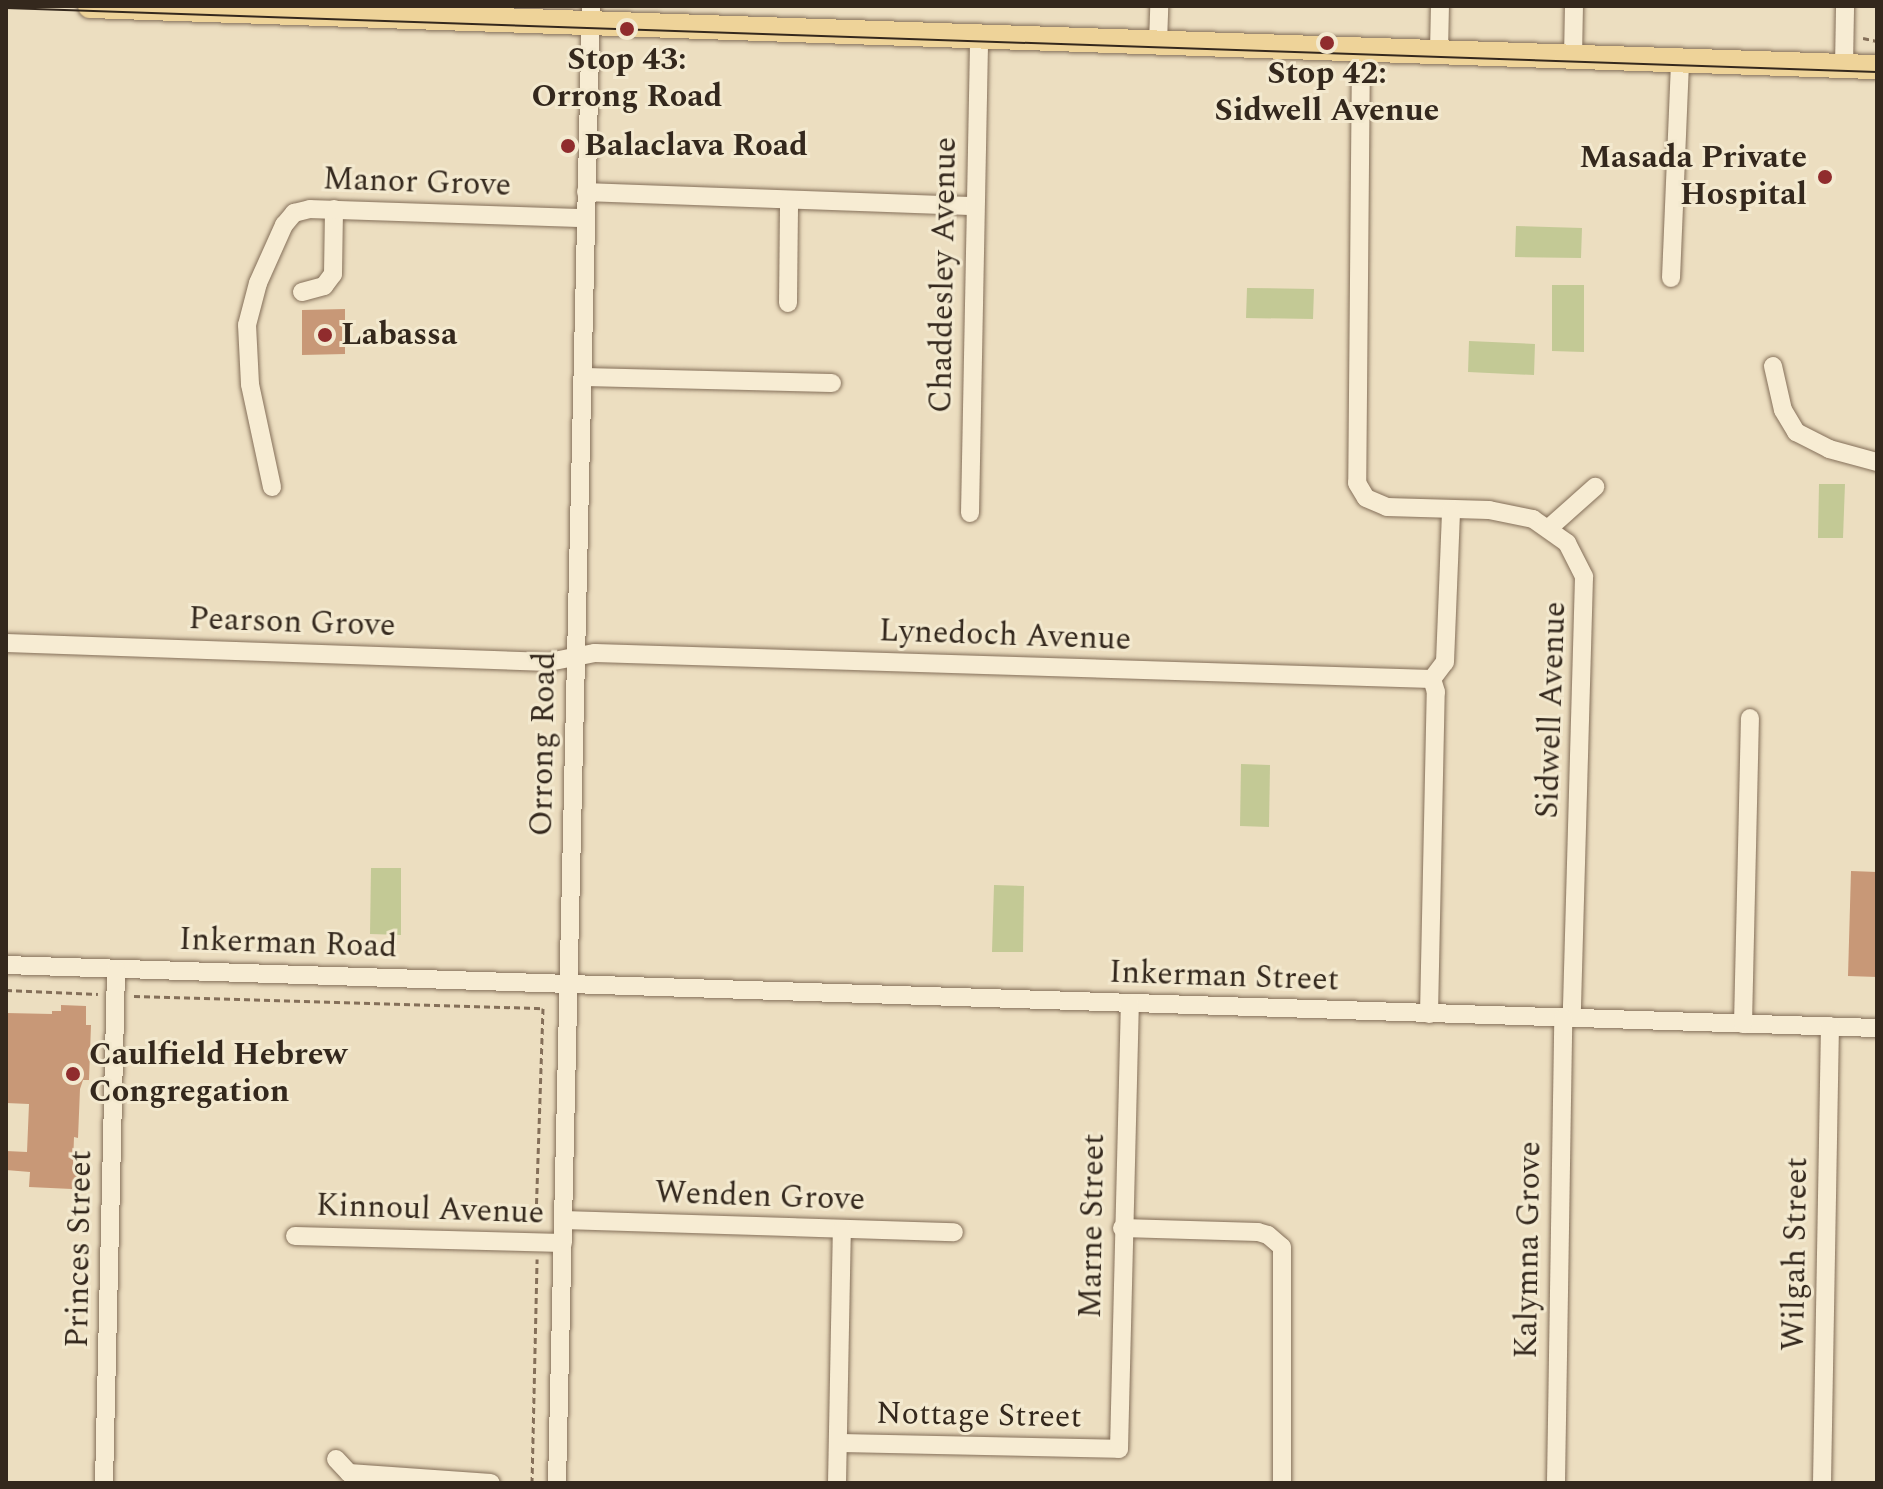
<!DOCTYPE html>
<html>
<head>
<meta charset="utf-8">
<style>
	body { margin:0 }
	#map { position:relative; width:1883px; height:1489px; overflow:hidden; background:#ecdec0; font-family:Spectral,serif }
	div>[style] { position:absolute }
	.green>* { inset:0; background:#c3c995 }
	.building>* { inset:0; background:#c89877 }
	.path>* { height:3px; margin-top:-1.5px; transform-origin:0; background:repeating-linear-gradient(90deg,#846f59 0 6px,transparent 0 10px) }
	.roads { filter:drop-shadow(0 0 2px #846f59) drop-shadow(0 0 2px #846f59) }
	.minor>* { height:18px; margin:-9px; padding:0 9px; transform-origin:9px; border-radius:9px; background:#f7ecd3 }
	.major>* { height:24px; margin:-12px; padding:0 12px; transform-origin:12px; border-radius:12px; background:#eed399 }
	.tram>* { height:2px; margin:-1px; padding:0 1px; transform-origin:1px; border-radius:1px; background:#34281d }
	.dots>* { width:22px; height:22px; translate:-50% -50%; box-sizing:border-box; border:4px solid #f3e9cf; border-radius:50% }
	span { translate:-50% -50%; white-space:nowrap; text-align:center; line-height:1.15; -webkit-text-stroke:6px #f3e9cf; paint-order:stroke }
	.poi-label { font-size:32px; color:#34281d; font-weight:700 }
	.left { translate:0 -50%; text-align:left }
	.right { translate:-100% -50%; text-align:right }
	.street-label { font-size:32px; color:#34281d }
	.frame { position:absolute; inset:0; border:8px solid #34281d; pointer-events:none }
</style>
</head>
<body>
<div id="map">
	<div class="green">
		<i style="clip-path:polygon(1516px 226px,1582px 228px,1581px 258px,1515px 257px)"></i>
		<i style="clip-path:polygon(1552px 285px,1584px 285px,1584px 352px,1552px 351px)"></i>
		<i style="clip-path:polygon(1247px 288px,1314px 289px,1313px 319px,1246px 318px)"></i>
		<i style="clip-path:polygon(1469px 341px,1535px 344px,1534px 375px,1468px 372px)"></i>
		<i style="clip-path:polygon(1819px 484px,1845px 484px,1843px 538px,1818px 538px)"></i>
		<i style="clip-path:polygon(1241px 764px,1270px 765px,1269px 827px,1240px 826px)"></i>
		<i style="clip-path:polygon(371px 868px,401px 868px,401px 935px,370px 934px)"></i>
		<i style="clip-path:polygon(994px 885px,1024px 886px,1023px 952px,992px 952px)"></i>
	</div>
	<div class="building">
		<i style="clip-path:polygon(345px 309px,345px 354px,302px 355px,302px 310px)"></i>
		<i style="clip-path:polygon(1851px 871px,1877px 872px,1877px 977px,1848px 976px)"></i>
		<i style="clip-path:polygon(61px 1005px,86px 1006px,86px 1025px,91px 1025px,89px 1080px,83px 1080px,80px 1089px,78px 1138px,74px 1137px,73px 1165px,80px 1166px,80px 1182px,73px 1182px,72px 1189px,29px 1187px,30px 1172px,6px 1170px,6px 1151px,27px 1152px,29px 1104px,6px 1103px,6px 1013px,52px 1014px,52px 1011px,61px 1011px)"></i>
	</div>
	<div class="path">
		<i style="left:1863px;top:38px;width:14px;rotate:12deg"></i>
		<i style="left:6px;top:990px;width:92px;rotate:2.5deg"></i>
		<i style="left:134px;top:996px;width:409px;rotate:1.7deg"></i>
		<i style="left:543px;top:1008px;width:215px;rotate:91.9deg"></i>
		<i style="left:532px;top:1483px;width:224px;rotate:-88.7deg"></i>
	</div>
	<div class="roads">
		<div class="minor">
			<i style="left:1158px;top:43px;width:37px;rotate:-88deg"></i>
			<i style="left:1361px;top:50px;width:433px;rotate:90.5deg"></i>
			<i style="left:1357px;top:483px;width:17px;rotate:59deg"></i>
			<i style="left:1366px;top:498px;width:23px;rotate:23deg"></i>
			<i style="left:1387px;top:507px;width:102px;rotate:1.7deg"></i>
			<i style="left:1489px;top:510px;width:45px;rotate:11.6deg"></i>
			<i style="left:1533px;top:519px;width:42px;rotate:35.2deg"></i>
			<i style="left:1567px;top:543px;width:38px;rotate:63deg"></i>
			<i style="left:1584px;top:577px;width:441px;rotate:91.6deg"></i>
			<i style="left:1439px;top:52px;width:46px;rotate:-88.8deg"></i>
			<i style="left:1573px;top:57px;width:51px;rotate:-88.9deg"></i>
			<i style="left:1844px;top:66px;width:60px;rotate:-89deg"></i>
			<i style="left:586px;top:192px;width:389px;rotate:2.1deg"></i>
			<i style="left:1671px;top:278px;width:217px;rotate:-87.6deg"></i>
			<i style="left:302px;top:292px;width:23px;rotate:-15deg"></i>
			<i style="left:324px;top:286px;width:15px;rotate:-53deg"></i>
			<i style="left:333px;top:274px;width:65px;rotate:-89.1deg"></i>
			<i style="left:788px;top:303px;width:103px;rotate:-89.4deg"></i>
			<i style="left:1773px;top:366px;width:45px;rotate:77.2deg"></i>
			<i style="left:1783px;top:410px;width:26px;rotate:59deg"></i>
			<i style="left:1796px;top:432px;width:37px;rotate:27deg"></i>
			<i style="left:1829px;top:449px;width:50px;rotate:15.2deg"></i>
			<i style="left:583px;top:377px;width:249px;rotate:1.4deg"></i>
			<i style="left:272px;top:487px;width:105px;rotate:-102.1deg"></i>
			<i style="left:250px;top:384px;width:59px;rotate:-92.9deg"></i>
			<i style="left:247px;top:325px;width:43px;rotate:-75.3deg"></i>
			<i style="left:258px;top:283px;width:64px;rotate:-65.9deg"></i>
			<i style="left:284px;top:225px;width:16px;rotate:-50deg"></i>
			<i style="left:294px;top:213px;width:16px;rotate:-14deg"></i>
			<i style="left:310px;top:209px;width:275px;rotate:1.9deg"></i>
			<i style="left:970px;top:513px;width:476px;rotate:-88.9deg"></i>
			<i style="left:1549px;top:528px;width:62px;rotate:-41.7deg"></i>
			<i style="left:6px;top:643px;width:543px;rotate:2deg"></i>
			<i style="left:549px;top:662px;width:47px;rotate:-11.1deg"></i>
			<i style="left:595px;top:653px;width:837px;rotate:1.78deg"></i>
			<i style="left:1432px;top:679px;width:21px;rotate:-53deg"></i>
			<i style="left:1445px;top:662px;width:152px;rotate:-87.7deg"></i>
			<i style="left:6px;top:965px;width:1872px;rotate:1.93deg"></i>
			<i style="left:1429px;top:1014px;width:322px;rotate:-88.8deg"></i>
			<i style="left:1436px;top:692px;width:14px;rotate:-107deg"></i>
			<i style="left:1743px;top:1024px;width:306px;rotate:-88.7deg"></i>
			<i style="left:563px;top:1220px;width:391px;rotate:1.8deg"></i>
			<i style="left:1122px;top:1228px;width:136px;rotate:1.7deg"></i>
			<i style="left:1258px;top:1232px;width:10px;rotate:17deg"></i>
			<i style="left:1268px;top:1235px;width:18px;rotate:41deg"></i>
			<i style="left:1282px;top:1247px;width:236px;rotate:90deg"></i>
			<i style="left:295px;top:1236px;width:268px;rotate:1.5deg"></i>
			<i style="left:838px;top:1443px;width:281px;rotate:1.2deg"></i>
			<i style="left:1119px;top:1449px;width:445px;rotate:-88.6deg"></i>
			<i style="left:336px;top:1459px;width:19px;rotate:47deg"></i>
			<i style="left:349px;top:1473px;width:142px;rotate:4deg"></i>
			<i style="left:104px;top:1483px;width:514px;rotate:-88.66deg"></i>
			<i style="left:557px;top:1483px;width:1477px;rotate:-88.68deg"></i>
			<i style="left:837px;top:1483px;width:253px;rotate:-88.9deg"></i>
			<i style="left:1556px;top:1483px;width:465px;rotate:-89.1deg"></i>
			<i style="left:1822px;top:1483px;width:457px;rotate:-89deg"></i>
		</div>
		<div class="major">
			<i style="left:90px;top:6px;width:1788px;rotate:1.96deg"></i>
		</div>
	</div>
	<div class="tram">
		<i style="left:6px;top:8px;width:1872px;rotate:1.96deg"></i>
	</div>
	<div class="dots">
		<i style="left:627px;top:29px;background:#902c2d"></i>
		<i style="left:1327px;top:43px;background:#902c2d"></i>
		<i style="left:568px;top:146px;background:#902c2d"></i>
		<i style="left:1825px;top:177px;background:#902c2d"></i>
		<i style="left:325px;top:335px;background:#902c2d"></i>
		<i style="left:73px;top:1074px;background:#902c2d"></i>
	</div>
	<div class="poi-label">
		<span style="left:627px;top:79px">Stop 43:<br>Orrong Road</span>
		<span style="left:1327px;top:93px">Stop 42:<br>Sidwell Avenue</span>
		<span class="left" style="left:584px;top:146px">Balaclava Road</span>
		<span class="right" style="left:1807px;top:177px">Masada Private<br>Hospital</span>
		<span class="left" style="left:341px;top:335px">Labassa</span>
		<span class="left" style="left:89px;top:1074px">Caulfield Hebrew<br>Congregation</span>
	</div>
	<div class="street-label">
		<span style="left:417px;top:183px;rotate:2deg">Manor Grove</span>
		<span style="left:944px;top:275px;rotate:-89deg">Chaddesley Avenue</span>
		<span style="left:292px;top:623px;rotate:2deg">Pearson Grove</span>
		<span style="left:1005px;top:636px;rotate:2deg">Lynedoch Avenue</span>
		<span style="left:1552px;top:710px;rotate:-88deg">Sidwell Avenue</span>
		<span style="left:544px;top:744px;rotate:-89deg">Orrong Road</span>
		<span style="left:288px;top:944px;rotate:2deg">Inkerman Road</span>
		<span style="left:1224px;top:977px;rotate:2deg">Inkerman Street</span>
		<span style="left:760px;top:1197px;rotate:2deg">Wenden Grove</span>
		<span style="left:430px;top:1210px;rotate:2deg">Kinnoul Avenue</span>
		<span style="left:1093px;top:1226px;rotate:-89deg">Marne Street</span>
		<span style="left:80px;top:1249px;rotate:-89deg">Princes Street</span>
		<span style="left:1529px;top:1250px;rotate:-89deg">Kalymna Grove</span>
		<span style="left:1796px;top:1254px;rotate:-89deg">Wilgah Street</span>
		<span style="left:979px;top:1416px;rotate:1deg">Nottage Street</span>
	</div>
	<div class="frame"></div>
</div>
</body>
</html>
